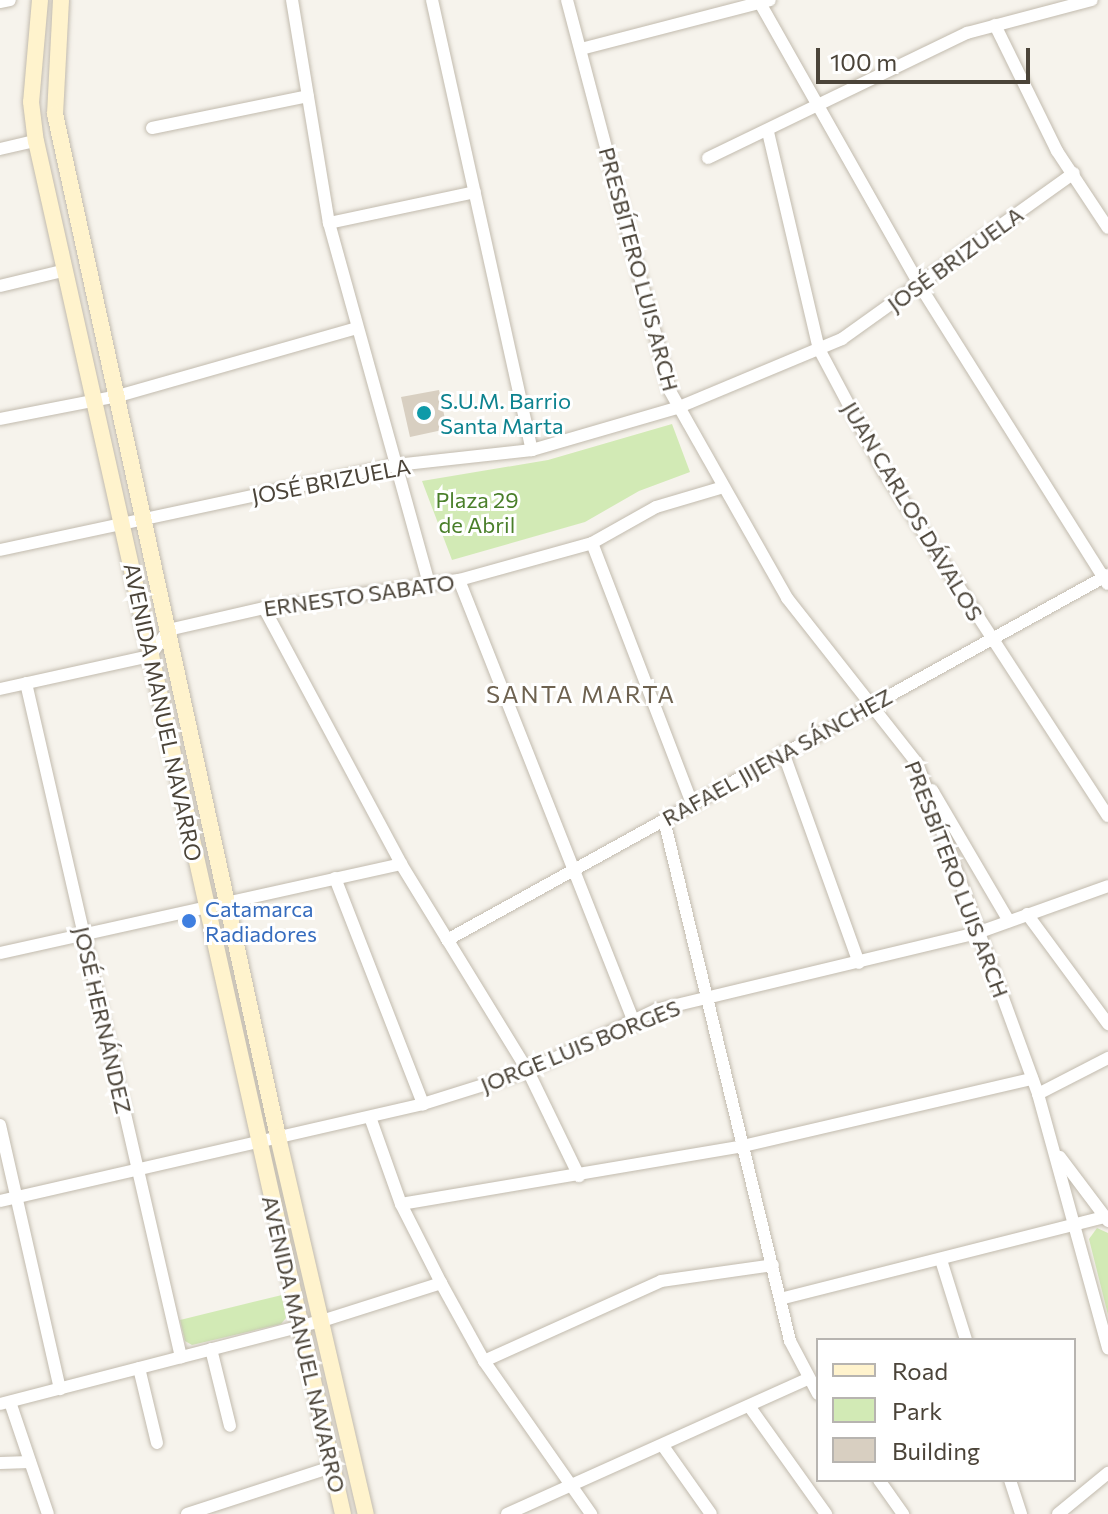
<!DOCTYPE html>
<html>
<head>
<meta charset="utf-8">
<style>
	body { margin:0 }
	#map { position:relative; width:1108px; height:1514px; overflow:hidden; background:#f6f3ec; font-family:Commissioner,sans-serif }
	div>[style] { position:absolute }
	.green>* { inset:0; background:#d2eab5 }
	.building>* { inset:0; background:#d8cfc1 }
	.roads { filter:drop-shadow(0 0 2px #c2bbae) drop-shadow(0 0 2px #c2bbae) }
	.street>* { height:12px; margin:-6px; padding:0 6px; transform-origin:6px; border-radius:6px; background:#fff }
	.secondary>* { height:16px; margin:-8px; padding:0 8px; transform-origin:8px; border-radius:8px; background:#fff3cd }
	.dots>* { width:22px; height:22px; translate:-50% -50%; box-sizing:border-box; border:4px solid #fff; border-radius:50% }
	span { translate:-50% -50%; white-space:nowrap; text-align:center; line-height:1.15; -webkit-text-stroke:6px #fff; paint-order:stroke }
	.street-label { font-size:22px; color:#4b4439 }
	.culture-label { font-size:22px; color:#0d838f }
	.left { translate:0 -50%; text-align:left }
	.park-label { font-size:22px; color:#4a7f2a }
	.shop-label { font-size:22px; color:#366cbe }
	.neighbourhood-label { font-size:24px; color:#6e6250; letter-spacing:2px }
	.legend { position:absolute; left:816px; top:1338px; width:260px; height:144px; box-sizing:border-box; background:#fff; border:2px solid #b7b4b0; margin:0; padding:10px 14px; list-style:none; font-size:24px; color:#4b4439 }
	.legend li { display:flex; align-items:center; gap:16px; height:40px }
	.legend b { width:40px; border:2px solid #b7b4b0 }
	.scale { position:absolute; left:816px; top:48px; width:214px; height:36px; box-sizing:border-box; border:4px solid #4b4439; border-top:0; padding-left:10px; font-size:24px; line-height:28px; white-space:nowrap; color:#4b4439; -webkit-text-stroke:6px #fff; paint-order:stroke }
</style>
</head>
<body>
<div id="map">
	<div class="green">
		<i style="clip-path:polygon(672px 424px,690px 472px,639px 491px,585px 522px,452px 560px,422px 481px,548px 460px)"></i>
		<i style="clip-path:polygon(1097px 1228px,1108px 1233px,1108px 1315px,1089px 1239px)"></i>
		<i style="clip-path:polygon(282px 1295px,286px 1318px,281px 1324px,192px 1345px,185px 1341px,180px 1320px)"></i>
	</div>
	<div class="building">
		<i style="clip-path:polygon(439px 390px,447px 429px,410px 437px,401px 397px)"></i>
	</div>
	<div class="roads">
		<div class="street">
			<i style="left:292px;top:0;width:226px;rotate:80.6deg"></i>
			<i style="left:329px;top:223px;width:377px;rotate:74.5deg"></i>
			<i style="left:432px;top:0;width:461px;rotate:77.5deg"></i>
			<i style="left:567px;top:0;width:404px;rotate:75.2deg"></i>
			<i style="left:670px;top:391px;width:238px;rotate:60.5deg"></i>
			<i style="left:787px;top:598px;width:210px;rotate:51.8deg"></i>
			<i style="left:917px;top:763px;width:352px;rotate:69.9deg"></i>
			<i style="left:1038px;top:1094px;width:264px;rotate:74.6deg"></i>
			<i style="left:0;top:2px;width:10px;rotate:-11deg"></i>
			<i style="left:760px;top:3px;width:325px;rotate:60.5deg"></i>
			<i style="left:920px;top:286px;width:352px;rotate:57.8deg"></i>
			<i style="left:995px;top:25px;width:140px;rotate:63.8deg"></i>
			<i style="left:1057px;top:151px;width:92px;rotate:56.5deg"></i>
			<i style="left:581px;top:49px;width:195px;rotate:-14.5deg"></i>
			<i style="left:152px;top:128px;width:159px;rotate:-11.6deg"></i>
			<i style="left:768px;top:132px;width:223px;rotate:76.8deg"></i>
			<i style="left:819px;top:349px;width:140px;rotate:62deg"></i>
			<i style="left:885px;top:473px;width:409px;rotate:57deg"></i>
			<i style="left:0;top:149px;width:37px;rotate:-13deg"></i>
			<i style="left:708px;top:158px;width:288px;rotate:-25.8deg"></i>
			<i style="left:967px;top:33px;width:129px;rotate:-14.8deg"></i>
			<i style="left:329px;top:223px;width:149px;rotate:-12deg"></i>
			<i style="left:0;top:286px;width:68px;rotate:-13.6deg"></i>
			<i style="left:0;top:419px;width:120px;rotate:-11deg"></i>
			<i style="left:118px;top:396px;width:248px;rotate:-15.9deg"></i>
			<i style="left:592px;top:543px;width:280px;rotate:69deg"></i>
			<i style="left:0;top:550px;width:405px;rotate:-12.1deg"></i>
			<i style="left:396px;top:465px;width:137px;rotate:-6.3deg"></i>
			<i style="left:532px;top:450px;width:151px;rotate:-16.2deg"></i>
			<i style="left:677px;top:408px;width:179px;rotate:-22.7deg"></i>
			<i style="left:842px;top:339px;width:285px;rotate:-35.6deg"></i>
			<i style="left:459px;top:580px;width:478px;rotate:68.4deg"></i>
			<i style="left:264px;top:608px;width:290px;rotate:61.8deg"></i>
			<i style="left:401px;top:864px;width:243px;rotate:58.5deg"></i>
			<i style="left:528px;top:1071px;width:117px;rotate:64.1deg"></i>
			<i style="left:26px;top:683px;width:692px;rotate:77.05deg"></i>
			<i style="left:0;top:689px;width:154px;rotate:-12.4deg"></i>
			<i style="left:150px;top:656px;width:32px;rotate:-55deg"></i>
			<i style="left:168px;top:630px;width:98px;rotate:-12.9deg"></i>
			<i style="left:264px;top:608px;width:197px;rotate:-8.2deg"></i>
			<i style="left:459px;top:580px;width:138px;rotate:-15.5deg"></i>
			<i style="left:592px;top:543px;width:73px;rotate:-29.4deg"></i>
			<i style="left:656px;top:507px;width:67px;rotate:-16.5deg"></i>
			<i style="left:783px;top:752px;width:224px;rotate:70.2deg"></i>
			<i style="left:932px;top:790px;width:152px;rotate:59.6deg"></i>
			<i style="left:664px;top:820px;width:536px;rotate:76.4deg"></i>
			<i style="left:790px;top:1341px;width:60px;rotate:62.2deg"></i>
			<i style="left:335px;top:878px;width:243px;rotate:68.7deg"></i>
			<i style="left:1027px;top:914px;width:137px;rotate:53.6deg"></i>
			<i style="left:447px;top:940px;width:755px;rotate:-28.91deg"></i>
			<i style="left:0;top:953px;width:411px;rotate:-12.5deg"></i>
			<i style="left:1038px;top:1094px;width:79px;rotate:-27.2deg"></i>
			<i style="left:370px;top:1117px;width:92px;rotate:70.4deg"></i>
			<i style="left:401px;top:1204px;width:89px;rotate:63.1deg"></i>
			<i style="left:441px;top:1283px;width:89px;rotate:61.1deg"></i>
			<i style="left:484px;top:1361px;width:187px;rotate:55deg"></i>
			<i style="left:0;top:1125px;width:271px;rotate:77.2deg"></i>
			<i style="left:1060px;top:1157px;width:80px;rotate:53.1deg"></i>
			<i style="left:0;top:1201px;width:434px;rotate:-12.9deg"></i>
			<i style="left:423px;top:1104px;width:110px;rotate:-17.4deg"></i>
			<i style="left:528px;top:1071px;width:142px;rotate:-25.5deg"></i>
			<i style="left:656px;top:1010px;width:330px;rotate:-13.5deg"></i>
			<i style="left:977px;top:933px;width:139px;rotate:-19.7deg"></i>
			<i style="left:401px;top:1204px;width:347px;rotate:-9.6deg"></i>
			<i style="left:743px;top:1146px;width:297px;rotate:-13.1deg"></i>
			<i style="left:941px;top:1260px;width:84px;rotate:72.6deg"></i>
			<i style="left:780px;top:1299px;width:335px;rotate:-14.2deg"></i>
			<i style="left:211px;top:1349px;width:79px;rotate:76.1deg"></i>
			<i style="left:484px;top:1361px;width:194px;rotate:-24.3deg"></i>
			<i style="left:661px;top:1281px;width:113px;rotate:-8.1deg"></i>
			<i style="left:139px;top:1368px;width:77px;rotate:76.5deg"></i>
			<i style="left:10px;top:1402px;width:118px;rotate:71.3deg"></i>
			<i style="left:0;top:1404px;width:333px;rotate:-14.5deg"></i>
			<i style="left:322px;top:1321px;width:125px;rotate:-17.7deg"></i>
			<i style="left:749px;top:1406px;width:133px;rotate:54.5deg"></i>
			<i style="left:663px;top:1446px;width:83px;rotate:54.8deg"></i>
			<i style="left:0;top:1463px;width:30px;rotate:-2deg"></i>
			<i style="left:879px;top:1480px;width:42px;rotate:54.8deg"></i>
			<i style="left:1010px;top:1480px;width:36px;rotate:72deg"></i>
			<i style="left:187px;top:1514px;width:152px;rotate:-18deg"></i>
			<i style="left:507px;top:1514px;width:330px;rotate:-24.2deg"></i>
			<i style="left:1058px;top:1514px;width:65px;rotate:-39.4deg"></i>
		</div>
		<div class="secondary">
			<i style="left:40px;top:0;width:102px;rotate:95deg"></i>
			<i style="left:31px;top:102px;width:39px;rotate:83deg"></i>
			<i style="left:36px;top:141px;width:1407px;rotate:77.4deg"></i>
			<i style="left:61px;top:0;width:114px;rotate:93deg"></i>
			<i style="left:55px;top:114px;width:1047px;rotate:77.7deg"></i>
			<i style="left:278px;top:1137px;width:387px;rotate:76.9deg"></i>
		</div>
	</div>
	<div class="dots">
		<i style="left:424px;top:413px;background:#0f9aa8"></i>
		<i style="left:189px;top:921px;background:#3f7fe0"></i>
	</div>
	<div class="street-label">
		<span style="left:955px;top:259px;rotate:-36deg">JOSÉ BRIZUELA</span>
		<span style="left:639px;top:269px;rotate:75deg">PRESBÍTERO LUIS ARCH</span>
		<span style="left:331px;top:481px;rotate:-11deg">JOSÉ BRIZUELA</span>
		<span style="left:913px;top:511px;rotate:59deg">JUAN CARLOS DÁVALOS</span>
		<span style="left:359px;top:595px;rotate:-8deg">ERNESTO SABATO</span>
		<span style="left:163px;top:712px;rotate:78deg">AVENIDA MANUEL NAVARRO</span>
		<span style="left:777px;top:757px;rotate:-29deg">RAFAEL JIJENA SÁNCHEZ</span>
		<span style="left:957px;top:879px;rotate:69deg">PRESBÍTERO LUIS ARCH</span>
		<span style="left:103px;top:1020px;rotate:77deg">JOSÉ HERNÁNDEZ</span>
		<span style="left:580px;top:1046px;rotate:-22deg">JORGE LUIS BORGES</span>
		<span style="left:304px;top:1344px;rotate:77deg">AVENIDA MANUEL NAVARRO</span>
	</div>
	<div class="culture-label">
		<span class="left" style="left:440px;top:413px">S.U.M. Barrio<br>Santa Marta</span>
	</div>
	<div class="park-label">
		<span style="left:477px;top:512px">Plaza 29<br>de Abril</span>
	</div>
	<div class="shop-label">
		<span class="left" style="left:205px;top:921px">Catamarca<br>Radiadores</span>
	</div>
	<div class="neighbourhood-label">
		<span style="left:581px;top:694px">SANTA MARTA</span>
	</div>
	<ul class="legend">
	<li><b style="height:10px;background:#fff3cd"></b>Road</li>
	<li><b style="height:22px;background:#d2eab5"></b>Park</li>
	<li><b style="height:22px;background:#d8cfc1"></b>Building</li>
	</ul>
	<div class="scale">100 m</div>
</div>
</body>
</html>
